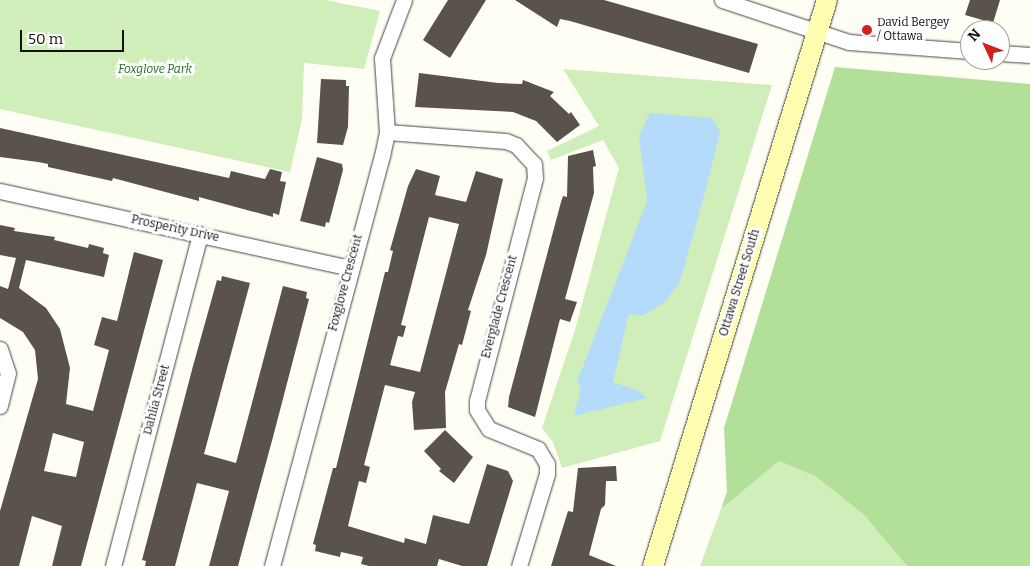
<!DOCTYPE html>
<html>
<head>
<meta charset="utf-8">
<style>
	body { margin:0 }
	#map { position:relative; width:1030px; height:566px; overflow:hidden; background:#fffef4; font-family:Bitter,serif }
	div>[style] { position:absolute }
	.green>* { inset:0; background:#d0eeba }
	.forest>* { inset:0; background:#b2e098 }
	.water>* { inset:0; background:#b5dbfb }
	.building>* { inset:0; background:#5a534c }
	.roads { filter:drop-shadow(0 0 1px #444) drop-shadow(0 0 1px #444) }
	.street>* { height:15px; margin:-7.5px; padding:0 7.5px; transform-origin:7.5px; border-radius:7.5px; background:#fff }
	.secondary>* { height:20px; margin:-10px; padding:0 10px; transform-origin:10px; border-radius:10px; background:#fffdaf }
	.dots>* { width:14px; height:14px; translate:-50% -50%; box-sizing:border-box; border:2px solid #fff; border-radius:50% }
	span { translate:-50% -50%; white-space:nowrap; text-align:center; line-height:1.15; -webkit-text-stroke:5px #fff; paint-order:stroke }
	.poi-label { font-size:12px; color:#111 }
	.left { translate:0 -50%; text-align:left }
	.park-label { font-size:12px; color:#256f1a; font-style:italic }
	.street-label { font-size:12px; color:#111 }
	.north { position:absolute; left:960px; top:20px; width:50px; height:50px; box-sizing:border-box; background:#fff; border:1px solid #a0a0a0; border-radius:50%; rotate:313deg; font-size:14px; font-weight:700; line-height:20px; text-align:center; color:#111 }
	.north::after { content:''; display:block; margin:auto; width:18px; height:22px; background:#cd221d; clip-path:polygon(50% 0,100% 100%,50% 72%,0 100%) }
	.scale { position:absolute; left:20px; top:30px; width:104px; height:22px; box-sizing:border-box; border:2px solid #111; border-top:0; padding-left:6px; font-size:15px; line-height:18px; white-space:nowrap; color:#111; -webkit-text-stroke:4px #fff; paint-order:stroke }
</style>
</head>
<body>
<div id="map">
	<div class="green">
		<i style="clip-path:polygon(0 0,325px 0,380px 11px,364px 69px,304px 63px,302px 119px,290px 172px,0 109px)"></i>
		<i style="clip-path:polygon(563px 69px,772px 85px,660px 441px,562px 468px,553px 442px,542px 428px,575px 330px,619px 168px,603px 140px,551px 160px,547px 151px,599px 126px)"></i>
		<i style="clip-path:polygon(779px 461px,815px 476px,863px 514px,907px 566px,700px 566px,721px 509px)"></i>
	</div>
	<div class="forest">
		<i style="clip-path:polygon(835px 67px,1030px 84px,1030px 566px,907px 566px,863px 514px,815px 476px,779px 461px,721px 509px,727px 492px,724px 428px)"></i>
	</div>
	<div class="water">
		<i style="clip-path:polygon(650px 113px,712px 118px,720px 132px,708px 181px,680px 282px,665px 302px,642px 316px,629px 314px,613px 382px,639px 391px,647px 398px,574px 416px,581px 388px,577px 382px,647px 201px,639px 136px)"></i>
	</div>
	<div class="building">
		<i style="clip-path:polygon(448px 0,486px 0,450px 58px,423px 40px)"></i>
		<i style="clip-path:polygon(515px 0,604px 0,758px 44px,749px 73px,570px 21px,560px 19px,557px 27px)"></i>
		<i style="clip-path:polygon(970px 0,1000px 0,993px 23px,965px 15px)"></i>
		<i style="clip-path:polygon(419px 73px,498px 83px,522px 84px,523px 80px,554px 92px,550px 96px,569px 114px,571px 112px,580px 125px,557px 142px,536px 121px,513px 112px,415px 107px)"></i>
		<i style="clip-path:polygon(321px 79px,346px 80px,346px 86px,349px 86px,348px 127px,343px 145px,317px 143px)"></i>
		<i style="clip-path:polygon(0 128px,229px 178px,231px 171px,265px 179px,270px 169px,282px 172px,280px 181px,286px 182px,279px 215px,273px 213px,273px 217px,199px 197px,199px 201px,113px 178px,112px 181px,48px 167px,48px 164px,38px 162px,0 157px)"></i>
		<i style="clip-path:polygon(593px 150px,596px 166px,593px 167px,594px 193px,565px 299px,577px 302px,570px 322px,560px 319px,535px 417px,508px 407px,509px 397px,561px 202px,563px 196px,567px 197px,568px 156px)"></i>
		<i style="clip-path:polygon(317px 157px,342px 164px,343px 170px,329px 223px,326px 222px,325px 227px,300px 221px)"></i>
		<i style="clip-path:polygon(evenodd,416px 169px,440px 176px,435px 195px,466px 202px,476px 171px,503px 179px,486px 255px,468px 310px,471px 311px,462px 345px,459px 344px,445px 392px,446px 428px,414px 430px,412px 402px,415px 392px,385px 385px,364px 465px,370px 467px,366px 483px,359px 481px,348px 526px,404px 543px,405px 538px,426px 544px,433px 515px,469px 524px,487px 464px,508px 471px,513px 481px,487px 566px,462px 566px,439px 559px,437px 566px,369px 566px,361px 564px,363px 557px,341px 552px,340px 557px,315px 551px,316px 545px,313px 544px,333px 468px,336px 468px,385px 272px,388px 272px,393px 251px,390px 250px,408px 186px,416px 169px,429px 217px,459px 224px,420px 372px,390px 365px,398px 336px,403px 337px,406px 326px,401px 325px,429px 217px)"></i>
		<i style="clip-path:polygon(evenodd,0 225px,15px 228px,14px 231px,55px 237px,54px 240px,88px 248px,89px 244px,104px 248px,103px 253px,109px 255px,104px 277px,26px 260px,19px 288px,46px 308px,60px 329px,70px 368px,66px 404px,93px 411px,109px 350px,94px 345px,102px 317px,117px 321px,134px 252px,163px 260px,81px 566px,52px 566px,62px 526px,32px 516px,19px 566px,0 566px,0 511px,38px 379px,35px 350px,23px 332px,0 318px,0 286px,8px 289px,16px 258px,0 255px,0 225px,53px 433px,84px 442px,76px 477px,44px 471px,53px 433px)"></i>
		<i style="clip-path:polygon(222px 276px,250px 283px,204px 454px,236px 463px,283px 286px,307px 292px,306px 298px,309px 299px,273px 437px,238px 566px,209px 566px,229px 491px,197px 483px,175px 566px,145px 566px,146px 561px,142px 560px,193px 366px,217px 280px,221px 281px)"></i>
		<i style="clip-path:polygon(445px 430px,473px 457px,454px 483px,439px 471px,441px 469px,424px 451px)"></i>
		<i style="clip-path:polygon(616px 466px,617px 481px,606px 481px,605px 505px,601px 509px,589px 555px,616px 566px,551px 566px,568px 511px,573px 512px,578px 468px)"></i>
	</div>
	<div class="roads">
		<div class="street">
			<i style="left:722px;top:0;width:134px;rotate:18.3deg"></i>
			<i style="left:849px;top:42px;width:121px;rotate:4.3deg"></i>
			<i style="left:1000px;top:53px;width:30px;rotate:4deg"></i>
			<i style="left:387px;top:132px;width:119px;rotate:4.3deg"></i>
			<i style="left:506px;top:141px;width:11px;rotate:22deg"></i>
			<i style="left:516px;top:145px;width:26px;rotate:47deg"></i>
			<i style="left:534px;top:164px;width:14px;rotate:86deg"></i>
			<i style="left:535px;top:178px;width:229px;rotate:104.6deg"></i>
			<i style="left:477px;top:400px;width:10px;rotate:90deg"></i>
			<i style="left:477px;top:410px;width:22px;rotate:58deg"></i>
			<i style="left:489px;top:429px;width:53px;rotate:22.2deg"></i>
			<i style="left:538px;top:449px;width:17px;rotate:59deg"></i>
			<i style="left:547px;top:464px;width:10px;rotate:90deg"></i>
			<i style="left:547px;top:474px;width:96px;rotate:106.9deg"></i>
			<i style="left:0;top:191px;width:357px;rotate:12.4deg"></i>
			<i style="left:0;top:349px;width:25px;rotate:72deg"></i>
			<i style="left:8px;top:373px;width:34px;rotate:104deg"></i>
			<i style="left:113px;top:566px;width:343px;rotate:-75.3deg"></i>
			<i style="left:272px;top:566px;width:424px;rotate:-75deg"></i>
			<i style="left:382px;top:156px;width:25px;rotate:-78deg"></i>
			<i style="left:387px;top:132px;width:74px;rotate:-93.9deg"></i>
			<i style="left:382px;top:58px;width:62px;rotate:-69.2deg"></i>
		</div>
		<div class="secondary">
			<i style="left:653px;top:566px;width:592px;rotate:-72.91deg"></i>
		</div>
	</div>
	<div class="dots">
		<i style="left:867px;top:30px;background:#cd221d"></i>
	</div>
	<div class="poi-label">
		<span class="left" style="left:877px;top:30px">David Bergey<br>/ Ottawa</span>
	</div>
	<div class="park-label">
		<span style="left:155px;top:70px">Foxglove Park</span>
	</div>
	<div class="street-label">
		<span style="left:175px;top:229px;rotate:12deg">Prosperity Drive</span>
		<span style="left:346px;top:283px;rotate:-75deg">Foxglove Crescent</span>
		<span style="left:740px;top:283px;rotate:-73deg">Ottawa Street South</span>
		<span style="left:500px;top:307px;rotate:-75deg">Everglade Crescent</span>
		<span style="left:157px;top:400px;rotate:-75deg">Dahlia Street</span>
	</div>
	<div class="north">N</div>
	<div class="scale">50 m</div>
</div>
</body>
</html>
